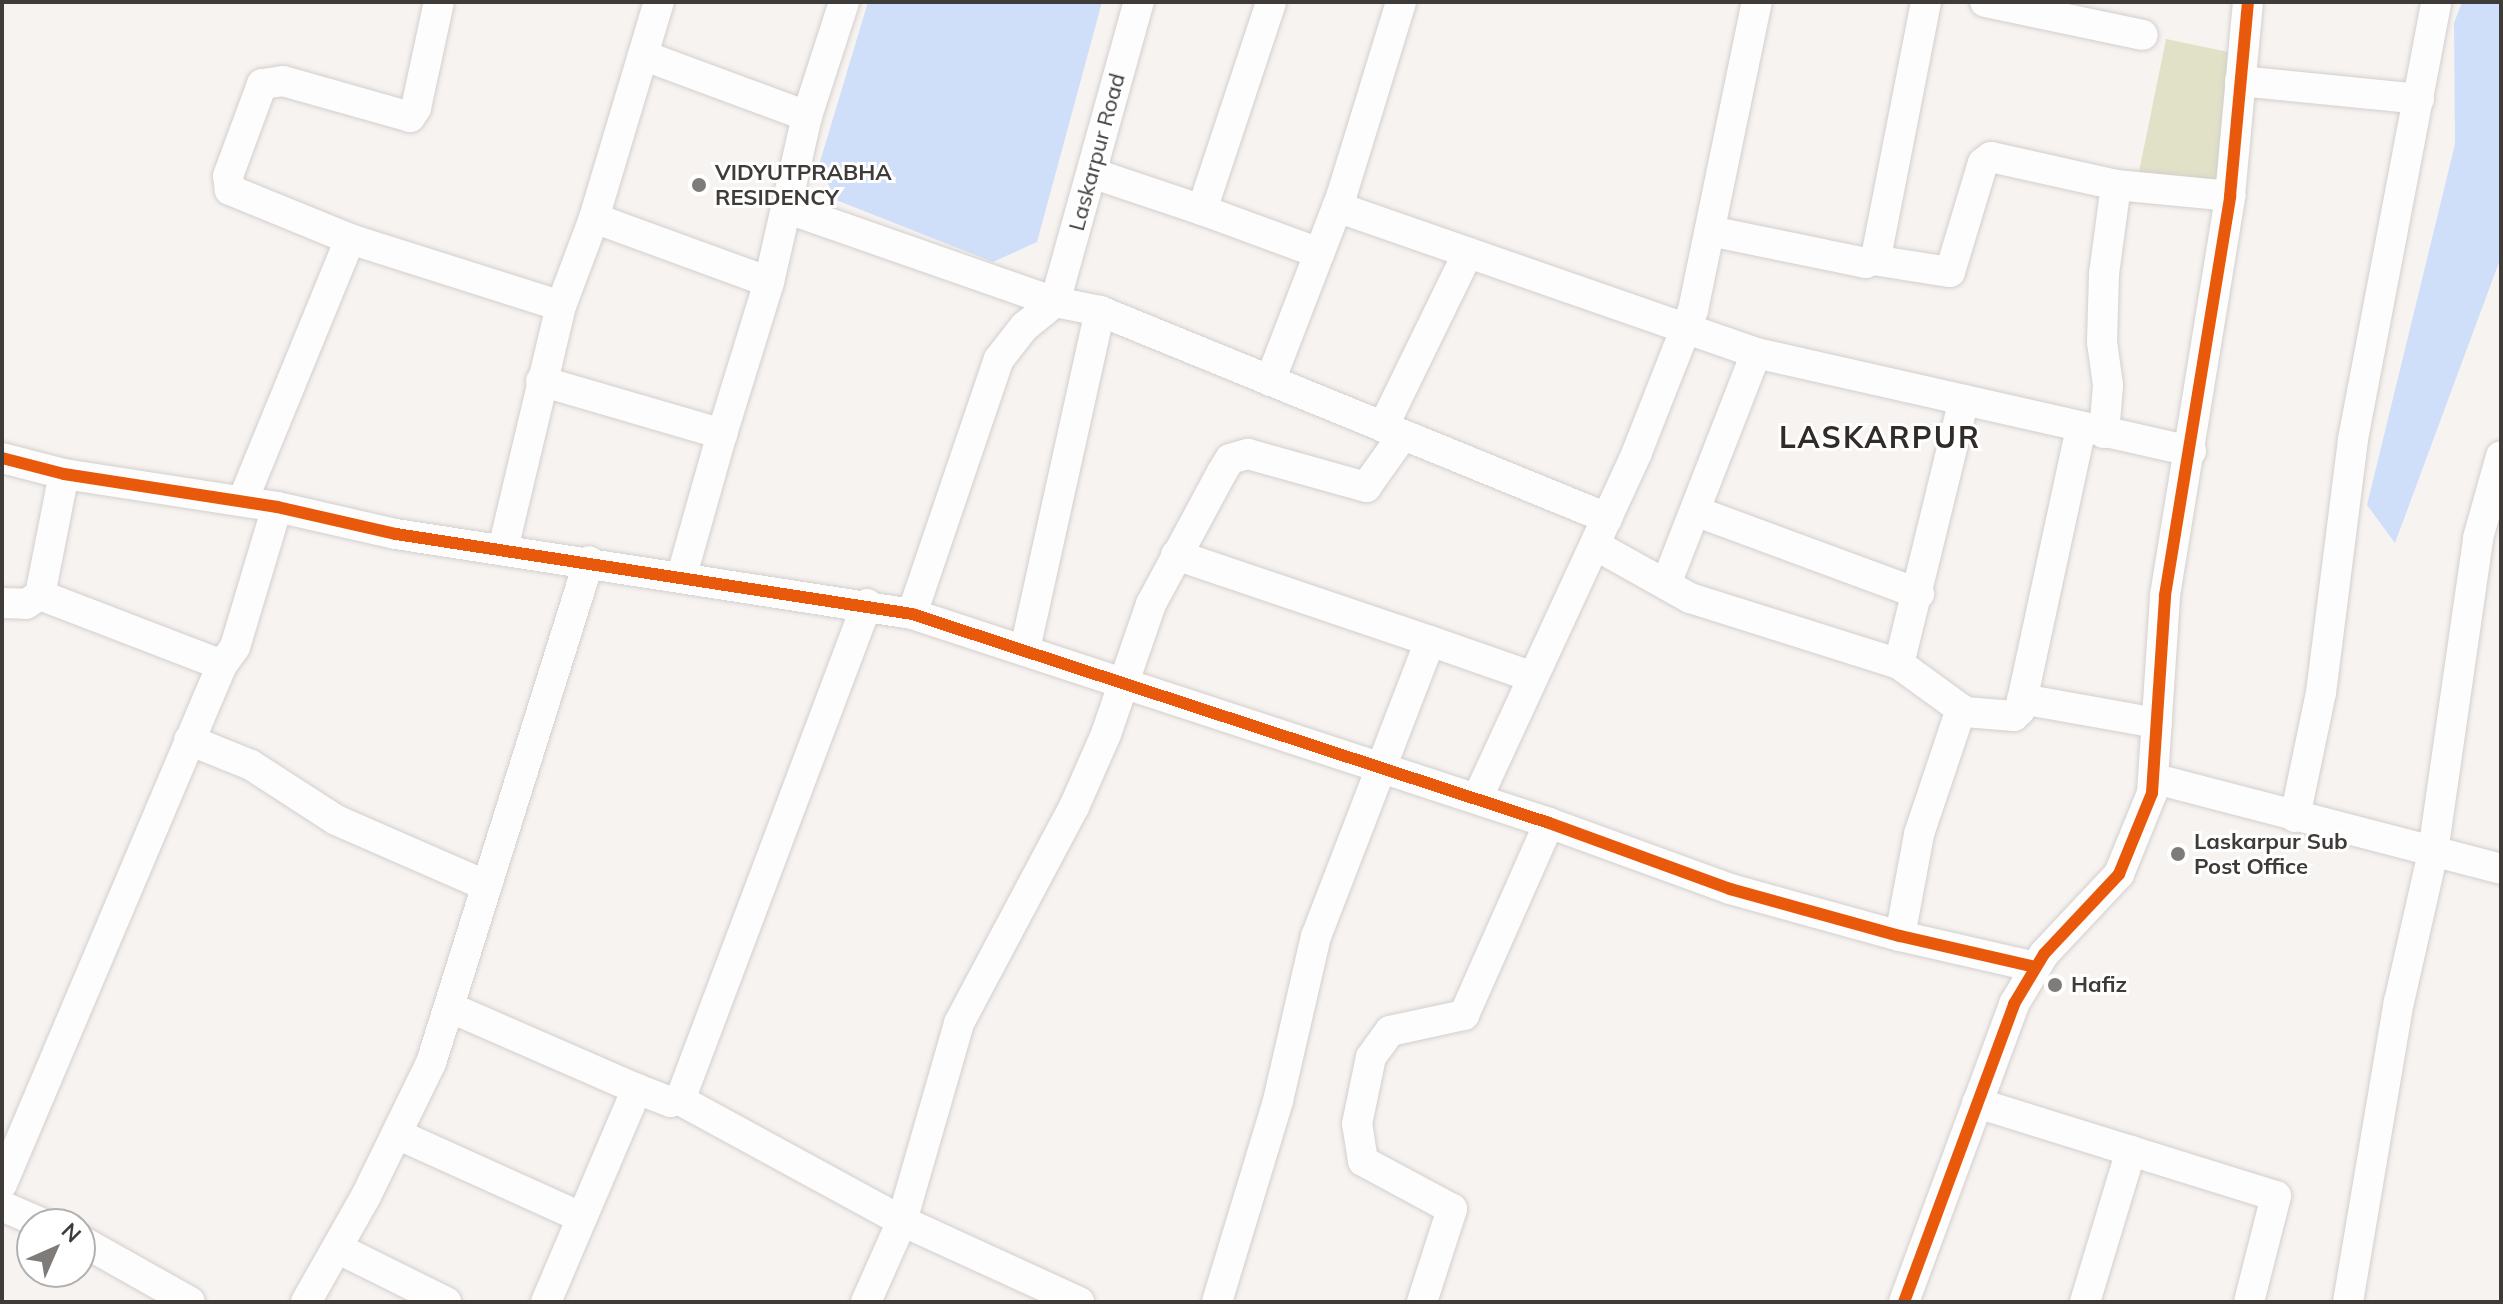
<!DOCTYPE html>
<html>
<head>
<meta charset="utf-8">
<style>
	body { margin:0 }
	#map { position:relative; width:2503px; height:1304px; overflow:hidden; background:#f7f3f1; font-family:Mulish,sans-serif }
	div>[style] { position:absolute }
	.green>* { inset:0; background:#e1e1c8 }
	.water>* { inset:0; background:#d0dff9 }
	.roads { filter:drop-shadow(0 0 2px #d2cfcd) drop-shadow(0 0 2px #d2cfcd) }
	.minor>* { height:30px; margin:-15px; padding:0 15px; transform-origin:15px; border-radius:15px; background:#fefdfd }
	.cycleway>* { height:12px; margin:-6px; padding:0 6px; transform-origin:6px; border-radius:6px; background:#e8590c }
	.dots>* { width:22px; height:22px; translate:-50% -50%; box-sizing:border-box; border:4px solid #fff; border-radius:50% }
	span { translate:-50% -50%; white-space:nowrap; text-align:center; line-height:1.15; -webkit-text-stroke:6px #fff; paint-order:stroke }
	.street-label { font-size:22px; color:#3e3b39 }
	.poi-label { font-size:22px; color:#3e3b39; font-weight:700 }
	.left { translate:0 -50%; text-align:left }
	.district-label { font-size:30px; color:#322c29; font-weight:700; letter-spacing:2px }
	.frame { position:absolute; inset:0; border:4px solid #3e3b39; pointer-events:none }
	.north { position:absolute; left:16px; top:1208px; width:80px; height:80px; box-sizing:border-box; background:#fff; border:2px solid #b2b1b0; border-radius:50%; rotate:45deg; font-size:22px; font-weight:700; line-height:32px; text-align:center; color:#3e3b39 }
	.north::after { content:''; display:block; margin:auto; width:28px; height:36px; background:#7f7b79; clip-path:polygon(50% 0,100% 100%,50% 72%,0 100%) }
</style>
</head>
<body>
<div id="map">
	<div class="green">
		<i style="clip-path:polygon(2166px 39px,2238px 54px,2224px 191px,2139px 172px)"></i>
	</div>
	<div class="water">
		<i style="clip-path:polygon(868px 2px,1102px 2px,1037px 242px,993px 262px,836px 200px,819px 165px)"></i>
		<i style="clip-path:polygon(2462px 2px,2501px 2px,2501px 257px,2395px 543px,2367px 505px,2455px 144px,2454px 23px)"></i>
	</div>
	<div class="roads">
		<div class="minor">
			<i style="left:1985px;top:2px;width:161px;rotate:11.8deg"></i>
			<i style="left:2240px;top:81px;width:180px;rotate:5.7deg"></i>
			<i style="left:807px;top:116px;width:120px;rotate:-72deg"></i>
			<i style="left:1092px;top:173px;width:116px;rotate:18.6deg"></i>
			<i style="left:1202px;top:210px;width:219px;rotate:-71.6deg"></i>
			<i style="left:1337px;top:207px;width:444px;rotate:19.2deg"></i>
			<i style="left:1756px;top:353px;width:446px;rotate:12.7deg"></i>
			<i style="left:786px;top:208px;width:285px;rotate:19.3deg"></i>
			<i style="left:1055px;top:302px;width:312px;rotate:-74.4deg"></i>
			<i style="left:1202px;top:210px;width:125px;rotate:20.2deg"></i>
			<i style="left:594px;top:218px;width:186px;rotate:20.1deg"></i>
			<i style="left:1710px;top:231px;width:159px;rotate:11.6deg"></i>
			<i style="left:1866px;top:263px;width:12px;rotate:-31deg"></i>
			<i style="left:1876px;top:257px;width:260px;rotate:-78.9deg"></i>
			<i style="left:350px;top:239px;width:130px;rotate:-157.8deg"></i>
			<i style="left:230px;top:190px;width:14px;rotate:-98deg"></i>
			<i style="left:228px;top:176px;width:98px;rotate:-69.7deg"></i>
			<i style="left:262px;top:84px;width:21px;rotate:-8deg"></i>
			<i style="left:283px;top:81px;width:132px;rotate:15.8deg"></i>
			<i style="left:410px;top:117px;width:11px;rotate:-56deg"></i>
			<i style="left:416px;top:108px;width:108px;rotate:-77.8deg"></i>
			<i style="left:1873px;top:260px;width:78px;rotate:8.9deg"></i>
			<i style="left:1950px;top:272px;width:114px;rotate:-73.2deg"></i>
			<i style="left:1983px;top:163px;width:10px;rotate:-37deg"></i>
			<i style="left:1991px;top:157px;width:128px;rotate:12.6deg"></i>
			<i style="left:2116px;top:185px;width:115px;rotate:5.5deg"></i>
			<i style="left:541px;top:381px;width:189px;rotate:16.3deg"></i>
			<i style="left:722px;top:434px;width:159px;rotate:-72.8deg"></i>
			<i style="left:769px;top:282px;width:170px;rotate:-77.1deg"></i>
			<i style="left:807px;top:116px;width:173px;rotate:-159.7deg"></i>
			<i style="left:1270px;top:381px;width:200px;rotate:-68.9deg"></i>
			<i style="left:1342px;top:194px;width:201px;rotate:-72.9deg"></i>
			<i style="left:1383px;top:427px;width:194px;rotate:-64deg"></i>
			<i style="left:2104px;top:433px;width:48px;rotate:-85.2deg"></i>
			<i style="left:2108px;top:385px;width:43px;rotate:-97.9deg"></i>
			<i style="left:2102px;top:342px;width:68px;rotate:-88.3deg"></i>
			<i style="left:2104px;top:274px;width:90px;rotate:-82.3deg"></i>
			<i style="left:2px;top:458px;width:64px;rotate:14.5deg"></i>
			<i style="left:64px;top:474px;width:216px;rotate:8.8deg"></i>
			<i style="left:277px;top:507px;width:122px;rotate:12.8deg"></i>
			<i style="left:396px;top:534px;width:522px;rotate:8.81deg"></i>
			<i style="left:912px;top:614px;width:670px;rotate:18.16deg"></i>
			<i style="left:1549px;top:823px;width:193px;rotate:20deg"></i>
			<i style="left:1730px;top:889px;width:176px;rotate:15.5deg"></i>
			<i style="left:1900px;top:936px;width:139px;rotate:12.9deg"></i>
			<i style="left:243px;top:500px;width:282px;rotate:-67.7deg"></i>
			<i style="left:350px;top:239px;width:221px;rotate:17.6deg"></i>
			<i style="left:1695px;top:511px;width:239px;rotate:20.3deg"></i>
			<i style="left:1595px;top:545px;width:109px;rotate:29.2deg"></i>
			<i style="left:1690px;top:598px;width:219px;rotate:17.5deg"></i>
			<i style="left:1899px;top:664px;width:82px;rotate:36deg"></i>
			<i style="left:1965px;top:712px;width:49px;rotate:4.7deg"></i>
			<i style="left:2014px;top:716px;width:8px;rotate:-45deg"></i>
			<i style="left:2020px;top:710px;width:288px;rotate:-77.8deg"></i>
			<i style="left:503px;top:549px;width:250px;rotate:-76.6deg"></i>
			<i style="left:561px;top:306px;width:94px;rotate:-69.4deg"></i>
			<i style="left:594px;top:218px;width:226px;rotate:-73.3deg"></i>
			<i style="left:1176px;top:555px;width:268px;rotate:18.7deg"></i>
			<i style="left:1430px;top:641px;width:316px;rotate:111.1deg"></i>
			<i style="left:1316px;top:936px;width:169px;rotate:103deg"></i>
			<i style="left:1278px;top:1101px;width:210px;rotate:106.9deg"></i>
			<i style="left:682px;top:575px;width:147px;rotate:-74.2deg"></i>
			<i style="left:1666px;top:584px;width:248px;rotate:-68.7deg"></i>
			<i style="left:40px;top:595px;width:195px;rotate:21deg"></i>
			<i style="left:222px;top:665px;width:22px;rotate:-54deg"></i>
			<i style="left:235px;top:647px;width:146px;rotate:-73.3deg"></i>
			<i style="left:2px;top:603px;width:24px;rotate:2deg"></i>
			<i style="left:26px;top:604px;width:17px;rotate:-33deg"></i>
			<i style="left:40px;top:595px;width:123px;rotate:-78.8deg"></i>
			<i style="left:912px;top:614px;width:269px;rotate:-71.2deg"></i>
			<i style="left:999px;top:359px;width:41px;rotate:-52deg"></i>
			<i style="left:1024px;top:327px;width:40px;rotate:-39deg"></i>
			<i style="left:1055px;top:302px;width:46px;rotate:11.3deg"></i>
			<i style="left:1100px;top:311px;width:548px;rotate:22.21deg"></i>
			<i style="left:1430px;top:641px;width:109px;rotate:19.3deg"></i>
			<i style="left:1025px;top:649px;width:346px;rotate:-77.5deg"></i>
			<i style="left:1899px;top:664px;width:272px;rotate:-76.2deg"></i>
			<i style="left:2022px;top:699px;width:137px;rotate:10.1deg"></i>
			<i style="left:189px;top:740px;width:67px;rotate:22deg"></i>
			<i style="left:251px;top:765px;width:101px;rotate:32.9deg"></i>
			<i style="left:336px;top:820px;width:163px;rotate:23.6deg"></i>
			<i style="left:2156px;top:779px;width:357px;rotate:14.6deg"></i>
			<i style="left:1477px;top:799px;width:382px;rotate:-65.2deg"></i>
			<i style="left:1637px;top:452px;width:153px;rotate:-68.5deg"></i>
			<i style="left:1693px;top:310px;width:315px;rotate:-78.3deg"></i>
			<i style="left:2295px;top:817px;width:127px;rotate:-78.2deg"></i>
			<i style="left:2321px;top:693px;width:256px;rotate:-82.8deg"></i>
			<i style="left:2353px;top:439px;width:445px;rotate:-79.2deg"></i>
			<i style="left:1900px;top:936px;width:104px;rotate:-79.4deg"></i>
			<i style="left:1919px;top:834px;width:132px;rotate:-71.4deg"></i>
			<i style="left:449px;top:1007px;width:205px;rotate:23.6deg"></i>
			<i style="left:637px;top:1089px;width:36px;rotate:21deg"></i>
			<i style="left:671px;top:1102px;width:9px;rotate:-13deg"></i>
			<i style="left:680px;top:1100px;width:530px;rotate:-69.34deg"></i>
			<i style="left:680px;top:1100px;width:253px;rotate:28.6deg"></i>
			<i style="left:902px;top:1221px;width:195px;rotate:24.6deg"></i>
			<i style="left:1977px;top:1103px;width:313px;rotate:17.3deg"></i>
			<i style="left:2276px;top:1196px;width:109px;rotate:104.3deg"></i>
			<i style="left:397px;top:1134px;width:202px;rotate:24.3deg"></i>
			<i style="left:2px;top:1184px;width:564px;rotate:-67.03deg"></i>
			<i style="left:2px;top:1206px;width:45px;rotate:23.7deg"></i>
			<i style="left:80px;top:1240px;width:126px;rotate:29.4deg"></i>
			<i style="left:337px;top:1248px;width:122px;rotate:26.4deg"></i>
			<i style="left:306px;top:1302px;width:122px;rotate:-60.5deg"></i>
			<i style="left:366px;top:1196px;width:148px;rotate:-64deg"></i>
			<i style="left:431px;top:1063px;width:526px;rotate:-72.53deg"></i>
			<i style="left:546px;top:1302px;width:232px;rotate:-66.9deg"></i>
			<i style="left:866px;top:1302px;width:89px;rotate:-66deg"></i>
			<i style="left:902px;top:1221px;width:206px;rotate:-73.9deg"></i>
			<i style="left:959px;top:1023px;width:245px;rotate:-62deg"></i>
			<i style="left:1074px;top:807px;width:80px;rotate:-66.3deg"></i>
			<i style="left:1106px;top:734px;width:138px;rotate:-70.9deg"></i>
			<i style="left:1151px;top:604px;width:150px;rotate:-61.7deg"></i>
			<i style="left:1222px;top:472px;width:15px;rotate:-58deg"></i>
			<i style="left:1230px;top:459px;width:19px;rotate:-16deg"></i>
			<i style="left:1248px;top:454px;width:123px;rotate:15.6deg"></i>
			<i style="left:1366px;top:487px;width:64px;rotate:-54.6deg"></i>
			<i style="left:1422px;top:1302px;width:98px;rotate:-72.1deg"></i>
			<i style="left:1452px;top:1209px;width:101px;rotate:-151.7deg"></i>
			<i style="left:1363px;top:1161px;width:37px;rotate:-99deg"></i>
			<i style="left:1357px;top:1124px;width:68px;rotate:-78.2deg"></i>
			<i style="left:1371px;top:1057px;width:32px;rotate:-54deg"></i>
			<i style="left:1390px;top:1031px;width:76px;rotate:-12.2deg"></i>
			<i style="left:1464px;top:1015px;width:210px;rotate:-66.1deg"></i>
			<i style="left:1904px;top:1302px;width:318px;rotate:-69.7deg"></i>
			<i style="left:2014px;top:1004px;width:58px;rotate:-59deg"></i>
			<i style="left:2044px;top:954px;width:110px;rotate:-46.8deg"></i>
			<i style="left:2119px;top:874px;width:87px;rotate:-67.8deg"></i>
			<i style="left:2152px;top:793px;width:198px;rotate:-86.2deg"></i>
			<i style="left:2165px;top:595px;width:404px;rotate:-80.7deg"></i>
			<i style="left:2230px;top:196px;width:195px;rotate:-84.7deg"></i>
			<i style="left:2085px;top:1302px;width:158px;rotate:-73.1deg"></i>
			<i style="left:2348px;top:1302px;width:304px;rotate:-80.4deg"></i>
			<i style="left:2399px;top:1002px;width:154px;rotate:-77.2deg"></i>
			<i style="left:2433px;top:852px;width:317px;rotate:-81.8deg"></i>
			<i style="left:2478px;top:538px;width:85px;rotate:-74.3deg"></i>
		</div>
	</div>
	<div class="cycleway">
		<i style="left:2px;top:458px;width:64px;rotate:14.5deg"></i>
		<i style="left:64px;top:474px;width:216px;rotate:8.8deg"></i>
		<i style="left:277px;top:507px;width:122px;rotate:12.8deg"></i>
		<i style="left:396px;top:534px;width:522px;rotate:8.81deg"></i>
		<i style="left:912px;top:614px;width:670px;rotate:18.16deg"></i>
		<i style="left:1549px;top:823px;width:193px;rotate:20deg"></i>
		<i style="left:1730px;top:889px;width:176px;rotate:15.5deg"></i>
		<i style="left:1900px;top:936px;width:139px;rotate:12.9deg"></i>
		<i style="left:1904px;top:1302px;width:318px;rotate:-69.7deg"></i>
		<i style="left:2014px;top:1004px;width:58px;rotate:-59deg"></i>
		<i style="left:2044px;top:954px;width:110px;rotate:-46.8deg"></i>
		<i style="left:2119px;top:874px;width:87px;rotate:-67.8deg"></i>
		<i style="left:2152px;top:793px;width:198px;rotate:-86.2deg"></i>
		<i style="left:2165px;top:595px;width:404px;rotate:-80.7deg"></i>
		<i style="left:2230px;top:196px;width:195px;rotate:-84.7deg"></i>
	</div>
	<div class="dots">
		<i style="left:699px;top:185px;background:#7f7b79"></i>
		<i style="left:2178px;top:854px;background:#7f7b79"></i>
		<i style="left:2055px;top:985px;background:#7f7b79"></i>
	</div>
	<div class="street-label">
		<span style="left:1097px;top:152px;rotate:-75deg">Laskarpur Road</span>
	</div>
	<div class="poi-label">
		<span class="left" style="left:715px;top:185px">VIDYUTPRABHA<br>RESIDENCY</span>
		<span class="left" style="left:2194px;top:854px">Laskarpur Sub<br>Post Office</span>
		<span class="left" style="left:2071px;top:985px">Hafiz</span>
	</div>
	<div class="district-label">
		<span style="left:1880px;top:437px">LASKARPUR</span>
	</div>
	<div class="frame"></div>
	<div class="north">N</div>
</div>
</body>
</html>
